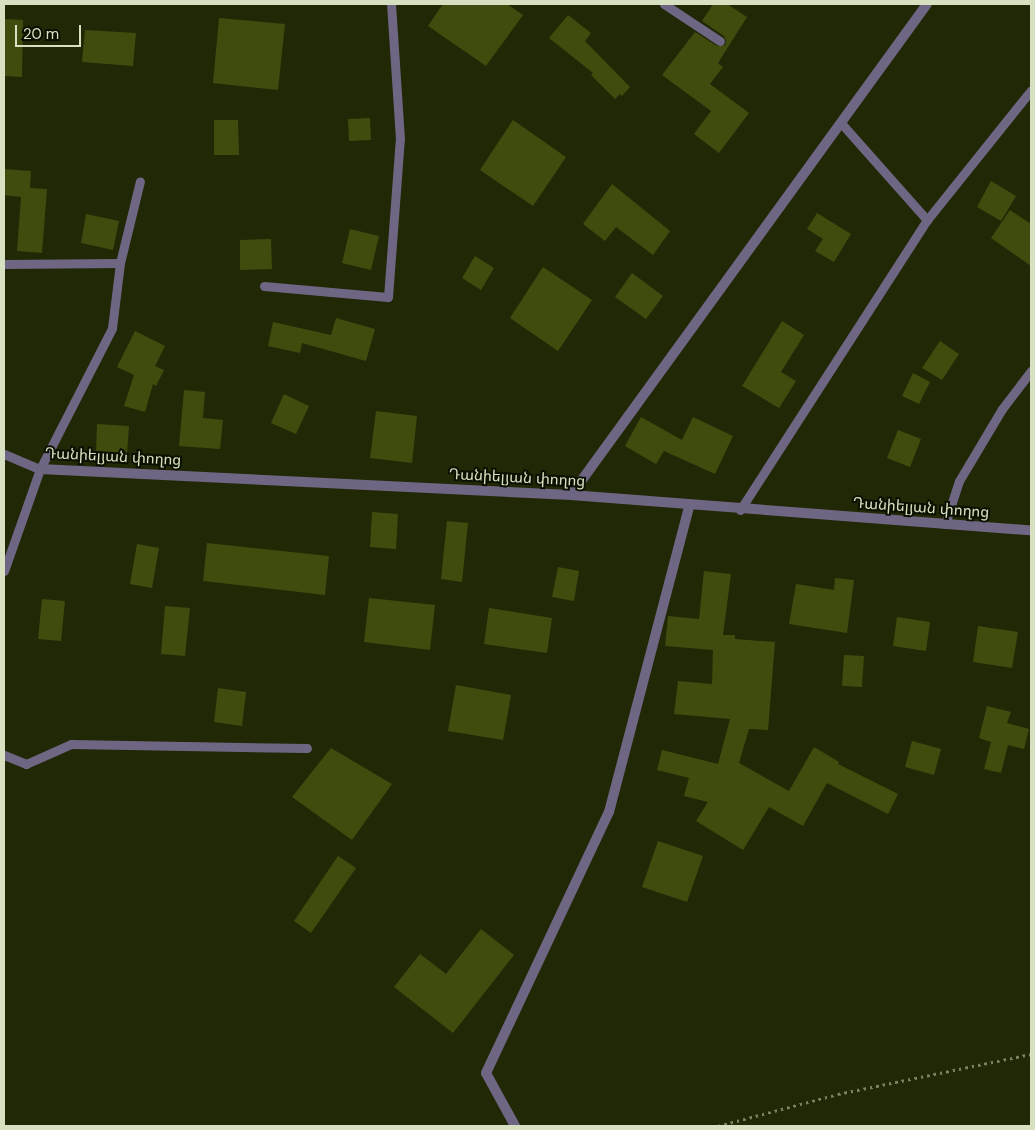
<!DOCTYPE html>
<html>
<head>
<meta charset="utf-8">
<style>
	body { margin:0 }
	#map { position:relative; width:1035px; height:1130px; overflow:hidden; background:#212806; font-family:"DM Sans","Noto Sans Armenian",sans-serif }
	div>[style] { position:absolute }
	.building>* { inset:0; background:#404c0e }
	.path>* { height:3px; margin-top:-1.5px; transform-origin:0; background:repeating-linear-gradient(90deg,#798160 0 2.5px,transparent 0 6.5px) }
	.service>* { height:9px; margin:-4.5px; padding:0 4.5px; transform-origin:4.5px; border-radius:4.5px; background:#6f6684 }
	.minor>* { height:10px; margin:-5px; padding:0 5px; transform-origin:5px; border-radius:5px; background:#6f6684 }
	span { translate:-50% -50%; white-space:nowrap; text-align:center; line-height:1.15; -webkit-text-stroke:4px #0b1000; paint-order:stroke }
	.street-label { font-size:15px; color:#d7e0c0 }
	.frame { position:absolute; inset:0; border:5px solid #d7e0c0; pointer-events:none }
	.scale { position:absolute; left:15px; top:25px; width:66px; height:22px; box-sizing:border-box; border:2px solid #d7e0c0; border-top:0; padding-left:6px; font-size:15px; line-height:18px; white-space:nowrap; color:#d7e0c0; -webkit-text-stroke:4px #0b1000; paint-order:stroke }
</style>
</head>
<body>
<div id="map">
	<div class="building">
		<i style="clip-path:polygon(443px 4px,507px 4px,523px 15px,486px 66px,428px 26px)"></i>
		<i style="clip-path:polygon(713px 4px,727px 4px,747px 17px,718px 63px,723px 67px,710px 84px,749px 113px,719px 153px,694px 134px,711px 111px,662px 75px,695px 32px,717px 46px,725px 45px,726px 41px,724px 36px,702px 21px)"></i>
		<i style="clip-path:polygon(568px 15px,591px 33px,585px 41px,630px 87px,622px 96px,620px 94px,615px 99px,591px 75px,593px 73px,549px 38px)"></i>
		<i style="clip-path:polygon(219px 18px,285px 24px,278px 90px,213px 83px)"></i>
		<i style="clip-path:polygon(4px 19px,23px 20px,22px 77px,4px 76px)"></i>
		<i style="clip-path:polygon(85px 30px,136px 33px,133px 66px,82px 62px)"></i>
		<i style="clip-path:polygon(370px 118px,371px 140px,349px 141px,348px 119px)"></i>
		<i style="clip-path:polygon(214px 120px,238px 120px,239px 155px,214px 155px)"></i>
		<i style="clip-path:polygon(513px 120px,566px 157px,533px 206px,480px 170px)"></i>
		<i style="clip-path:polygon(4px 169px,31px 171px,30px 188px,47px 189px,42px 253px,17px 251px,21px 197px,4px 195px)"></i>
		<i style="clip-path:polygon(991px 181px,1016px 196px,1001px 221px,977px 207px)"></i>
		<i style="clip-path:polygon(612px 184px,670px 231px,653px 255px,616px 227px,605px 241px,583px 224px)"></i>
		<i style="clip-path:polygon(1010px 210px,1031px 224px,1031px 266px,991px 238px)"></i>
		<i style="clip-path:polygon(817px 213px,851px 234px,834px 262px,815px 251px,823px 239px,807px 229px)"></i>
		<i style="clip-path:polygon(86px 214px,119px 221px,113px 250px,81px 243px)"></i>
		<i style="clip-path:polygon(350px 229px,379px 236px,371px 270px,342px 263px)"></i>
		<i style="clip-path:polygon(271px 239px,272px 269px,240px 270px,240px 240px)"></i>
		<i style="clip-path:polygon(475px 256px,494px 268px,481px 290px,462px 278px)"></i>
		<i style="clip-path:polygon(543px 267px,592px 300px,558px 351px,510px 318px)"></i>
		<i style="clip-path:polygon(632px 273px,663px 296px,646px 319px,615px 297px)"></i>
		<i style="clip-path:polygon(336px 318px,375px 329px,366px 361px,302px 343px,300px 353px,268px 346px,273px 322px,331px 335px)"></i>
		<i style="clip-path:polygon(782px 321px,804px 335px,781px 372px,796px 381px,779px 408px,742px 386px)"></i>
		<i style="clip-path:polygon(135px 331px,165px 346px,155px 366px,164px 370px,156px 386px,153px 384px,145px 412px,124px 406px,134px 375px,117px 367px)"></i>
		<i style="clip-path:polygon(940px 341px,959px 354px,942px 380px,922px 368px)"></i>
		<i style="clip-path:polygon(913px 373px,930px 382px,919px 404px,902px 396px)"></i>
		<i style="clip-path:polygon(184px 390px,205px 392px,203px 418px,223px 420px,220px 449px,179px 446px)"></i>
		<i style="clip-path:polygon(284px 394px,309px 406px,296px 434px,271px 423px)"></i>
		<i style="clip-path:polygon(376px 411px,417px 416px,412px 463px,370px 458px)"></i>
		<i style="clip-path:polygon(641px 417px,682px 440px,693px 417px,733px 436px,715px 474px,664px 451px,656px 464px,625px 446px)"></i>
		<i style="clip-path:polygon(97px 424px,129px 426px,127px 454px,96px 453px)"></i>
		<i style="clip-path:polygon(898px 430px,921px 439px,910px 467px,887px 458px)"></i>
		<i style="clip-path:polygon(372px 512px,398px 514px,396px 549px,370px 547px)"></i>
		<i style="clip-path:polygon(447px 521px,468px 523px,462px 582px,441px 579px)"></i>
		<i style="clip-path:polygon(207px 543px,329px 556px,325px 595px,203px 581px)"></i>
		<i style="clip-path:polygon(137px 544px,159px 548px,152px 588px,130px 584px)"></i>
		<i style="clip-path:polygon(558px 567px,579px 571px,574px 601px,552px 597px)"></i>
		<i style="clip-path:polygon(704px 571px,731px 574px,723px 635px,735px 635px,735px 639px,775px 642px,768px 730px,749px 729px,739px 763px,789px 791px,814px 747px,839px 762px,838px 764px,898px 794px,888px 814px,827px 783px,803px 826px,769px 807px,743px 850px,696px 821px,708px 802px,684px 796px,689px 778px,657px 770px,662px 750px,718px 764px,730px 719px,674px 714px,678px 681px,712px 684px,713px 650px,665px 646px,668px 616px,699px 619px)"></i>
		<i style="clip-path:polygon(835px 578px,854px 580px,847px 633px,789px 624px,796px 584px,834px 590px)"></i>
		<i style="clip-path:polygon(369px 598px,435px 605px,430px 650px,364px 642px)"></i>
		<i style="clip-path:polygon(42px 599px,65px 601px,61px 641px,38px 639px)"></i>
		<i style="clip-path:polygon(165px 606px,190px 608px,185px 656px,161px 654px)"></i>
		<i style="clip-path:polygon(489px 608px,552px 618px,547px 653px,484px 644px)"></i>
		<i style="clip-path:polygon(897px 617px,930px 622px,926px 651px,893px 646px)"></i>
		<i style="clip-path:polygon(978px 626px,1018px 632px,1012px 668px,973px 662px)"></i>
		<i style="clip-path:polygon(844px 655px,864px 656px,862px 687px,842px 686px)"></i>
		<i style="clip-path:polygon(456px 685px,511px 695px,503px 740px,448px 731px)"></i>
		<i style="clip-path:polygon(218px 688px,246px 692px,242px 726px,214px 722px)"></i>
		<i style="clip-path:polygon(987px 706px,1011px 712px,1007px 723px,1029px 729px,1024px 749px,1008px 745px,1001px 773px,984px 769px,991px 742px,979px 738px)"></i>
		<i style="clip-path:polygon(912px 741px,941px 749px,934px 775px,905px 767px)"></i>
		<i style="clip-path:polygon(331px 748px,392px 784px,352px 840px,292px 797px)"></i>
		<i style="clip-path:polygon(658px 841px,703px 856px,687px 902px,642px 887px)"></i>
		<i style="clip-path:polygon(338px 856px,356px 868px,311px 933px,294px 921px)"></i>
		<i style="clip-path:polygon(481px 929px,514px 955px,453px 1033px,394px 987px,420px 954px,446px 974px)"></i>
	</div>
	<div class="path">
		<i style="left:718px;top:1126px;width:124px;rotate:-14.9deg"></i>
		<i style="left:838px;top:1094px;width:197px;rotate:-11.7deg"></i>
	</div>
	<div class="service">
		<i style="left:664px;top:4px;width:67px;rotate:33.5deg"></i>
		<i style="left:841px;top:123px;width:130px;rotate:48.4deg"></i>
		<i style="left:4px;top:264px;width:116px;rotate:-0.5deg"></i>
		<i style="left:264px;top:286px;width:124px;rotate:5.1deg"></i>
		<i style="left:388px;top:297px;width:158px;rotate:-85.7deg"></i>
		<i style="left:400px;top:139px;width:135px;rotate:-93.8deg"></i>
		<i style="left:4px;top:454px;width:39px;rotate:23deg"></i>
		<i style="left:740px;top:510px;width:345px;rotate:-57.2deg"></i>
		<i style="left:927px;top:220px;width:166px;rotate:-51.3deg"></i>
		<i style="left:945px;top:524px;width:45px;rotate:-72deg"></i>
		<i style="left:959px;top:481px;width:84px;rotate:-59.2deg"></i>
		<i style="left:1002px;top:409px;width:48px;rotate:-52.7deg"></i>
		<i style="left:4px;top:571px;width:108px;rotate:-70.6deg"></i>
		<i style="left:40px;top:469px;width:158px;rotate:-62.9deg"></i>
		<i style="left:112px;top:328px;width:65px;rotate:-83deg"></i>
		<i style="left:120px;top:263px;width:84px;rotate:-76.3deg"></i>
		<i style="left:4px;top:755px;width:24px;rotate:22deg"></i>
		<i style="left:26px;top:764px;width:49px;rotate:-24deg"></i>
		<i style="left:71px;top:744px;width:236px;rotate:1deg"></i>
	</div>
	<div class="minor">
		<i style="left:40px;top:469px;width:532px;rotate:2.8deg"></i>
		<i style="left:571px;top:495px;width:461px;rotate:4.4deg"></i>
		<i style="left:571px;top:495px;width:606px;rotate:-54.06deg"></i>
		<i style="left:515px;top:1126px;width:60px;rotate:-118.7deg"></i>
		<i style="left:486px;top:1073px;width:289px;rotate:-64.8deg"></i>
		<i style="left:609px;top:812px;width:316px;rotate:-75.3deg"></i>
	</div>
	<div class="street-label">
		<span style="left:113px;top:457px;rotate:3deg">Դանիելյան փողոց</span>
		<span style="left:517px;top:478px;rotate:3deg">Դանիելյան փողոց</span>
		<span style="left:921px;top:508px;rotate:4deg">Դանիելյան փողոց</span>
	</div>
	<div class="frame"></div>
	<div class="scale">20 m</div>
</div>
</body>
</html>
